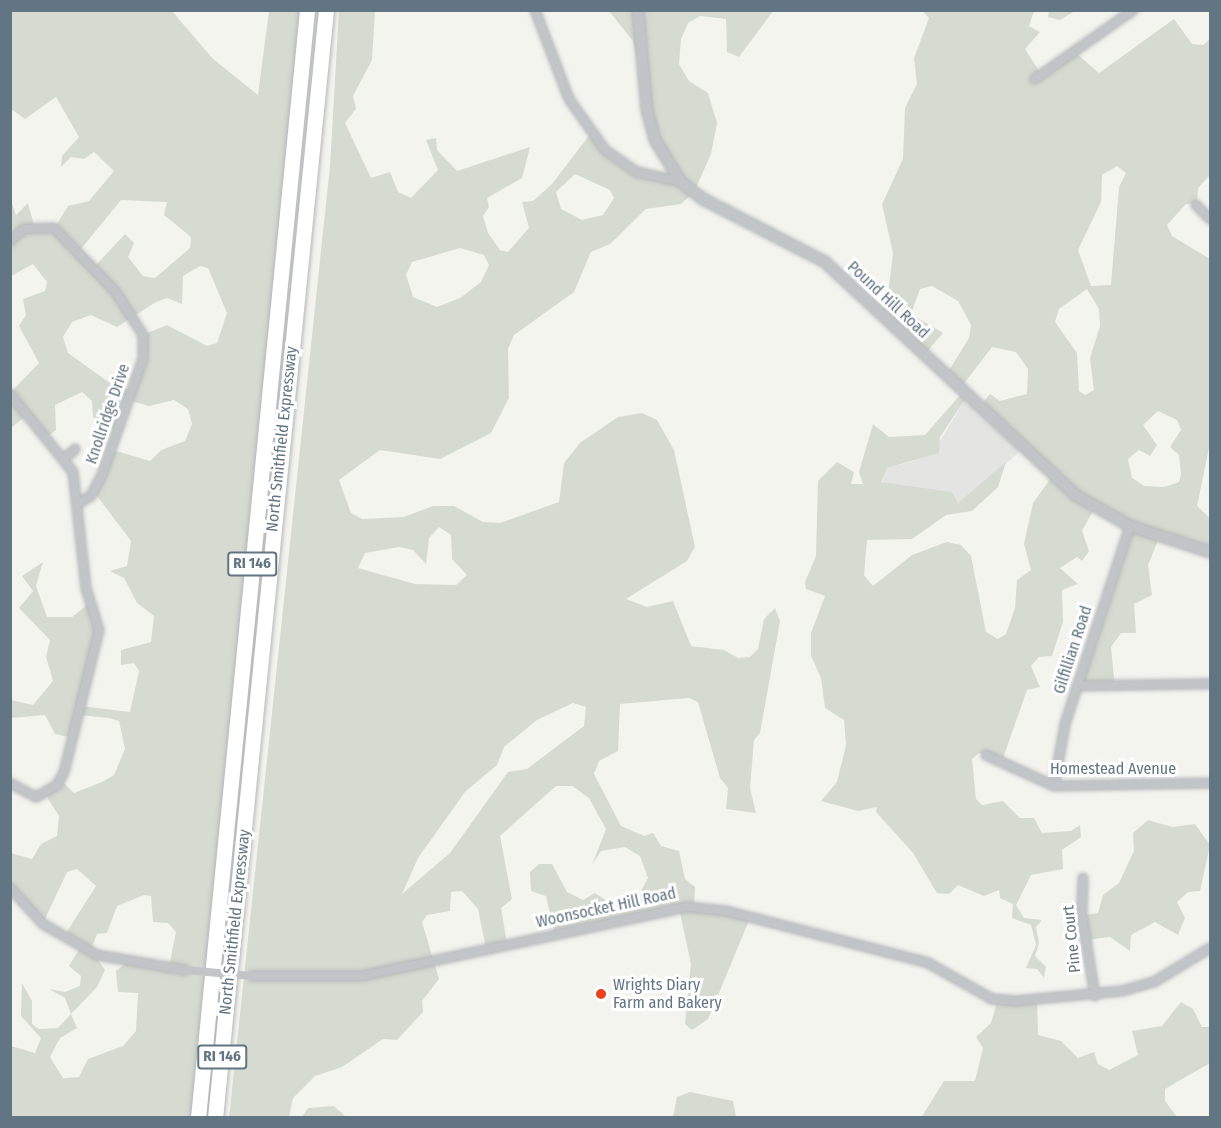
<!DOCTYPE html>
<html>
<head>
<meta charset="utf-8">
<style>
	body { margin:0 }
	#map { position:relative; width:1221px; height:1128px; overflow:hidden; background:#f4f4ef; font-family:"Fira Sans Condensed",sans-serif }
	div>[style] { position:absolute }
	.built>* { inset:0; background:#e4e5e3 }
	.green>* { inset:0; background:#d5dbd0 }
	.roads { filter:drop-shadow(0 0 2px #b4b7ba) drop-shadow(0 0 2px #b4b7ba) }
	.minor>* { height:8px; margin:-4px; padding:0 4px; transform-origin:4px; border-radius:4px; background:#c1c5c8 }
	.tertiary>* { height:10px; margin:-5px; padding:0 5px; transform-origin:5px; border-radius:5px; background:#c1c5c8 }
	.motorway>* { height:15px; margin:-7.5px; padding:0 7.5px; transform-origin:7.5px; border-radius:7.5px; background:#fff }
	.minor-bridge>* { height:8px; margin:-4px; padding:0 4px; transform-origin:4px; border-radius:4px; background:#c1c5c8 }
	.dots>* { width:16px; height:16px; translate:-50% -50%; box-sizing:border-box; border:3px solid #fff; border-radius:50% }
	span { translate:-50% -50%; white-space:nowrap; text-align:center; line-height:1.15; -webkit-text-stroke:6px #fff; paint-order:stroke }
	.shield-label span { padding:2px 4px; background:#fff; border:2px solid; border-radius:4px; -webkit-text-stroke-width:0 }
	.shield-label { font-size:15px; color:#627582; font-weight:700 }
	.street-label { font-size:16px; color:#627582 }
	.poi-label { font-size:16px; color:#627582 }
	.left { translate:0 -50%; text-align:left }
	.frame { position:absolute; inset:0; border:12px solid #627582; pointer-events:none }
</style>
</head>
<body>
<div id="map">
	<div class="built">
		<i style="clip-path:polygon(966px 398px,1022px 447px,1016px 455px,958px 503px,951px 492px,883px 486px,881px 476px,887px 468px,914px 461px,937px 446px)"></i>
	</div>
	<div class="green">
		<i style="clip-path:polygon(evenodd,11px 11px,172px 11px,212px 58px,258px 95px,269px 11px,307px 11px,197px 1117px,11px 1117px,11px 1046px,35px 1053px,41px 1038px,21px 1016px,22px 983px,32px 1001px,32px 1024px,39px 1029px,58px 1028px,71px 1014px,65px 998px,49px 989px,65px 992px,80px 986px,81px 976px,69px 966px,80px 948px,63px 938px,96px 886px,77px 869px,67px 872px,44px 921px,11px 892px,11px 853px,32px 859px,41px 844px,57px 836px,59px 816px,45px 794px,61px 780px,74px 793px,102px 782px,114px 775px,125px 749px,119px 721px,109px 718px,79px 715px,73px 738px,55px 734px,45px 715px,11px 718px,11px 700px,33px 705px,53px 681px,46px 657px,50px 640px,19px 608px,33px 591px,22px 576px,43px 562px,36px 586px,47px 617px,72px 617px,92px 601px,100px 627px,81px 706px,130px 712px,139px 671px,134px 663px,121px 665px,121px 650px,151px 642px,154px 616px,137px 603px,124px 578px,110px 571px,127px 566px,131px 541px,94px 492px,113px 450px,150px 461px,161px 450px,185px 441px,192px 424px,188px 409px,174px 400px,149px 406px,131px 401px,117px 432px,93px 417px,92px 401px,82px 392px,55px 405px,56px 430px,48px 436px,28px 414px,11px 428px,11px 392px,39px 363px,19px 326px,26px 315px,23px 299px,45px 291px,47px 282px,33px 264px,11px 276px,10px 198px,16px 215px,28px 203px,34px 225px,55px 227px,68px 206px,89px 201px,114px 171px,94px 152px,84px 159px,71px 157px,61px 167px,62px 156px,79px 137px,56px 97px,25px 119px,11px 109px,11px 11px,121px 200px,167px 202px,164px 215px,191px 237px,190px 248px,155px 278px,143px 276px,128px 257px,134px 243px,125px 234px,96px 265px,81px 249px,121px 200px,11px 11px,200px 266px,208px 268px,227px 313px,217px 343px,207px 346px,167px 325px,145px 334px,131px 390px,114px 386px,68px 353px,63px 337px,72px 322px,91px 315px,117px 327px,156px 302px,167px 298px,182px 304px,183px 276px,200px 266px,11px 11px,144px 895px,151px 896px,153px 922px,168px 923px,176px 932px,169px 967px,126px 963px,116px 971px,118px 992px,138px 993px,136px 1031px,123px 1046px,88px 1059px,79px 1077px,63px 1078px,50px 1057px,60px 1038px,77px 1028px,71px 1014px,97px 987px,105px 970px,91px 950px,97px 934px,107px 933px,117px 906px,144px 895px)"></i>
		<i style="clip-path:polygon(evenodd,339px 11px,375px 11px,372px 60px,353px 96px,356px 109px,345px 123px,371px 178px,390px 172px,398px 192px,411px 198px,438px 170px,426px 140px,436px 138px,437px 150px,457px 171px,530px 147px,522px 178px,487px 198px,489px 207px,483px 216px,488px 233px,500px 250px,508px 252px,529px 228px,522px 202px,533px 201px,552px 184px,591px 133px,625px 165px,676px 180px,656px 140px,633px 41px,609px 11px,773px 11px,739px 57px,727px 52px,726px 19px,700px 16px,688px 23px,681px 39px,679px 64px,689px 81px,708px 93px,717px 123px,711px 154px,694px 192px,681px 204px,646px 209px,610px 244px,591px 252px,574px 292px,514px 335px,508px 349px,509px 398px,491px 433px,440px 459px,380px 450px,339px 480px,351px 513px,362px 519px,404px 517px,433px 506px,454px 506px,483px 522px,500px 523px,559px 502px,564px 463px,580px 443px,618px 417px,642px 413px,657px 420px,674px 450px,695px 547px,687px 561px,626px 599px,647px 607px,673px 601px,691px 646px,724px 650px,738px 658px,750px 657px,758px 649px,764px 619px,775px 608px,780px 621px,760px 733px,754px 740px,750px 788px,756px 813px,726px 809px,728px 788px,720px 778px,698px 702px,689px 698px,620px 704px,618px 751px,599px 761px,594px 774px,621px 826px,644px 836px,653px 833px,661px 846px,679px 851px,685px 879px,695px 887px,694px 906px,751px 916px,708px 1019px,692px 1030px,685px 1024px,691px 964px,679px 908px,555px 934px,546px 896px,531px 891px,530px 872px,539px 864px,552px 864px,567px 892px,583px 900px,595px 893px,609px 902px,625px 897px,641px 891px,648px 878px,640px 856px,625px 847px,601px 851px,592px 865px,606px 829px,589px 798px,572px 786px,556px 786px,500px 836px,512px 899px,501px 908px,507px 943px,486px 948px,478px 909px,462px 891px,451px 892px,450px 911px,427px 915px,422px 922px,439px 979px,422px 1001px,423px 1012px,397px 1040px,383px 1039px,342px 1067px,315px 1076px,293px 1098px,289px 1117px,229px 1118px,330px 166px,339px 11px,575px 174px,610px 190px,614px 198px,603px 215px,582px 220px,561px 209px,556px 192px,575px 174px,339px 11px,460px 248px,484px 255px,489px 265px,481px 282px,460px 298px,437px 307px,413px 297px,406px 275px,412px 262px,460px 248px,339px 11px,439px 527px,451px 535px,452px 559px,467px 575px,456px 585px,415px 584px,358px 568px,365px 553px,399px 547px,413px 550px,426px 564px,429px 538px,439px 527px,339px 11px,573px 703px,586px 707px,584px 726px,527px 769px,508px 772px,450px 853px,402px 894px,418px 858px,465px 792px,497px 765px,504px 747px,537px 720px,573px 703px)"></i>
		<i style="clip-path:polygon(evenodd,923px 11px,1034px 11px,1029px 26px,1040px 32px,1025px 49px,1041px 74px,1076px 53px,1099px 73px,1174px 19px,1192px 44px,1203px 45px,1210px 39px,1210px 175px,1198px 188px,1197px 203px,1186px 204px,1167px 225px,1172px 236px,1210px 259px,1210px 443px,1197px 506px,1210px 518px,1210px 552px,1159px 538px,1148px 565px,1152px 595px,1134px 604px,1136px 633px,1121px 633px,1111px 647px,1115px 688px,1079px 685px,1130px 526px,1095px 507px,1082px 531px,1089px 551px,1082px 561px,1077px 557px,1060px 568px,1078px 584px,1062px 590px,1063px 622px,1052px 656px,1039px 657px,1031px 666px,1040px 687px,1027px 690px,1002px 761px,979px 753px,972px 759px,976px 799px,982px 805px,1003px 801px,1020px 818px,1034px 818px,1042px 833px,1071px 831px,1080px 825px,1081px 837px,1062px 850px,1063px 869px,1031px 875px,1016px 905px,1024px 918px,1042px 920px,1036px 927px,1039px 943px,1035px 956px,1046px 967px,1044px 978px,1037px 969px,1026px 968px,1036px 945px,1031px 925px,1012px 918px,1013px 904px,1000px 898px,999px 890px,984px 896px,958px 885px,949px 894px,937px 893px,913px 853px,876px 812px,877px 807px,858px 811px,821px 801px,837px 782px,846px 745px,844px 720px,825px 708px,821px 678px,811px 656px,811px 633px,825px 596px,806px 589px,805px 582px,816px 556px,818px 481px,837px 462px,854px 472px,851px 484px,863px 484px,859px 472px,873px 424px,889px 437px,925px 435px,961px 394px,966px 398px,940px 437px,939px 453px,887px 468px,881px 482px,952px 492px,958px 503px,1006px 462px,998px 487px,972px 511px,946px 515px,912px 539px,867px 540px,864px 575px,873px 586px,912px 555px,947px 542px,961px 545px,971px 556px,986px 632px,998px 639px,1006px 634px,1015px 608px,1017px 580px,1031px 570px,1024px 544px,1033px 503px,1053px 475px,979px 408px,990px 394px,1000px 401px,1027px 394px,1028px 369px,1016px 352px,992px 347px,959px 390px,945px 377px,969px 338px,971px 325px,958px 301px,932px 286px,920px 289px,911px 314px,943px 333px,924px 355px,877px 316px,887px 303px,893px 253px,882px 204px,903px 159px,905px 108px,917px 84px,914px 58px,929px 18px,923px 11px,1117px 166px,1126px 173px,1119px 187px,1111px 285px,1091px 286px,1078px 250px,1101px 202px,1102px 175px,1117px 166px,923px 11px,1087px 289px,1099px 309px,1100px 326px,1090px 358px,1094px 390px,1085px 395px,1079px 391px,1077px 353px,1055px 322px,1059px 309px,1087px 289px,923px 11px,1158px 411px,1177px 420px,1181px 430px,1170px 447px,1179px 455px,1181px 475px,1179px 482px,1164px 487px,1144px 486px,1132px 478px,1128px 459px,1139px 450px,1150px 456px,1157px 445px,1143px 425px,1158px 411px)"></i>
		<i style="clip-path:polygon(1049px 11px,1049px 10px,1075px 11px,1060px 20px,1048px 17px)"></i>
		<i style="clip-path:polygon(1148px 820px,1172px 827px,1195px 824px,1210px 845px,1200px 891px,1188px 892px,1177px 902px,1185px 918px,1178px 935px,1155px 922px,1131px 935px,1130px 951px,1110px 937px,1086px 940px,1085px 915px,1098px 913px,1103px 895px,1119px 883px,1134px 851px,1133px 833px)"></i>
		<i style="clip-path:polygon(998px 999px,1037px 1000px,1038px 1035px,1061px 1041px,1078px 1058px,1094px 1052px,1098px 1064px,1109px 1070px,1138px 1055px,1132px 1031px,1162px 1026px,1181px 1002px,1193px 1009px,1202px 1027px,1210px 1027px,1210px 1063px,1165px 1089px,1165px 1101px,1177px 1117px,921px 1118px,944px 1081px,975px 1081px,983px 1048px,976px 1037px,991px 1023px)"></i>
		<i style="clip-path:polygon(690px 1092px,733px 1101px,736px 1117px,673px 1117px,677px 1097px)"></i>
		<i style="clip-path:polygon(334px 1106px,346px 1117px,302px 1117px,308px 1108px)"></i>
	</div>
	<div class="roads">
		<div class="minor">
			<i style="left:535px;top:10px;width:95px;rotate:69.1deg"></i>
			<i style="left:569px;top:99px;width:62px;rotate:54.8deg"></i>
			<i style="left:605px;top:150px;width:39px;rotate:35deg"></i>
			<i style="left:637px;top:172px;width:45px;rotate:12.8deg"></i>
			<i style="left:1035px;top:79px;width:120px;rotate:-35.1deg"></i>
			<i style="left:1196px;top:205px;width:20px;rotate:45deg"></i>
			<i style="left:10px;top:241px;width:18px;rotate:-41deg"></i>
			<i style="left:24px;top:229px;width:30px;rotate:-2deg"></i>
			<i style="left:54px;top:228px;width:88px;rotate:45.9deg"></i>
			<i style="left:115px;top:291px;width:52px;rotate:57.5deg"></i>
			<i style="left:143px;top:335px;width:24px;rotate:90deg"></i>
			<i style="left:143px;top:359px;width:123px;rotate:109.5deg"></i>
			<i style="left:102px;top:475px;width:24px;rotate:118deg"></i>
			<i style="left:91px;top:496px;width:14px;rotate:150deg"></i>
			<i style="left:10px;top:394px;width:100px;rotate:51.1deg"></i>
			<i style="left:73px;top:472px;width:117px;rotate:83.6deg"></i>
			<i style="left:86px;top:588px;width:44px;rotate:72.8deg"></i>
			<i style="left:99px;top:630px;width:146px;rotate:103.8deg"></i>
			<i style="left:64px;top:772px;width:15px;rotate:118deg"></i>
			<i style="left:57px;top:785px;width:24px;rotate:150deg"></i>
			<i style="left:36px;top:797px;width:30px;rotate:-152deg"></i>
			<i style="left:64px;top:459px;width:15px;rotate:-42deg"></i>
			<i style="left:1077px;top:686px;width:133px;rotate:-0.9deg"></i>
			<i style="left:986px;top:755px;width:75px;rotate:24.5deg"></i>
			<i style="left:1054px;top:786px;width:156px;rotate:-1.1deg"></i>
			<i style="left:1054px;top:786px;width:63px;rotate:-79.9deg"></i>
			<i style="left:1065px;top:724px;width:208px;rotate:-71.8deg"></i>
			<i style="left:1083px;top:878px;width:37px;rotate:92deg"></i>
			<i style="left:1082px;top:915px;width:82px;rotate:80.9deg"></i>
			<i style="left:10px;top:888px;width:49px;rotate:47.5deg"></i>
			<i style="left:43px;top:924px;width:62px;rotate:29.9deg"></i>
			<i style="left:97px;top:955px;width:89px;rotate:9.7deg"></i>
			<i style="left:252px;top:976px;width:110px"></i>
			<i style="left:362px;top:976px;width:333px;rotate:-12deg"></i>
			<i style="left:688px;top:907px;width:38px;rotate:6deg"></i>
			<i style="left:726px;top:911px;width:209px;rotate:14.4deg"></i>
			<i style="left:928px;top:963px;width:73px;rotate:29.4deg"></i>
			<i style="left:992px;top:999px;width:24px;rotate:5deg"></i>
			<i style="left:1016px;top:1001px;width:106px;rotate:-5.4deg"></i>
			<i style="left:1122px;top:991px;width:33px;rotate:-16deg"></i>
			<i style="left:1154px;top:982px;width:66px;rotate:-31.3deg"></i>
		</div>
		<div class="tertiary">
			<i style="left:638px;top:10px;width:100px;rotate:84.9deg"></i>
			<i style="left:647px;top:110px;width:31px;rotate:75deg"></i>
			<i style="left:655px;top:140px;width:49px;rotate:58.2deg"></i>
			<i style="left:681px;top:182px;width:28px;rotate:38deg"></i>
			<i style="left:703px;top:199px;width:137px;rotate:27.3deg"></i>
			<i style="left:825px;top:262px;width:344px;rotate:42.9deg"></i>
			<i style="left:1077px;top:496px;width:61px;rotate:29.5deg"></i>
			<i style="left:1130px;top:526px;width:84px;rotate:18deg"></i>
		</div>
		<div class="motorway">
			<i style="left:198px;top:1118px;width:1113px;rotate:-84.38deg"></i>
			<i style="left:215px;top:1118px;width:1114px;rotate:-84.28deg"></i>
		</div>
	</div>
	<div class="minor-bridge">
		<i style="left:185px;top:970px;width:67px;rotate:5.1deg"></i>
	</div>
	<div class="dots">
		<i style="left:601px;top:994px;background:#e9411b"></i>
	</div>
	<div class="shield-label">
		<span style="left:252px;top:564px">RI 146</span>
		<span style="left:222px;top:1057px">RI 146</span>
	</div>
	<div class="street-label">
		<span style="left:888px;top:300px;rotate:43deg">Pound Hill Road</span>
		<span style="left:108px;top:414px;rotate:-71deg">Knollridge Drive</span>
		<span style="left:282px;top:439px;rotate:-84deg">North Smithfield Expressway</span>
		<span style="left:1073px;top:650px;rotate:-72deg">Gilfillian Road</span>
		<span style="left:1113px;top:769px">Homestead Avenue</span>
		<span style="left:606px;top:908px;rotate:-12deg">Woonsocket Hill Road</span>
		<span style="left:235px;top:922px;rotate:-84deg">North Smithfield Expressway</span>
		<span style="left:1072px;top:939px;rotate:-96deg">Pine Court</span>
	</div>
	<div class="poi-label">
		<span class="left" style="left:613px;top:994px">Wrights Diary<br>Farm and Bakery</span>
	</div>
	<div class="frame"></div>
</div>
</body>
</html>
